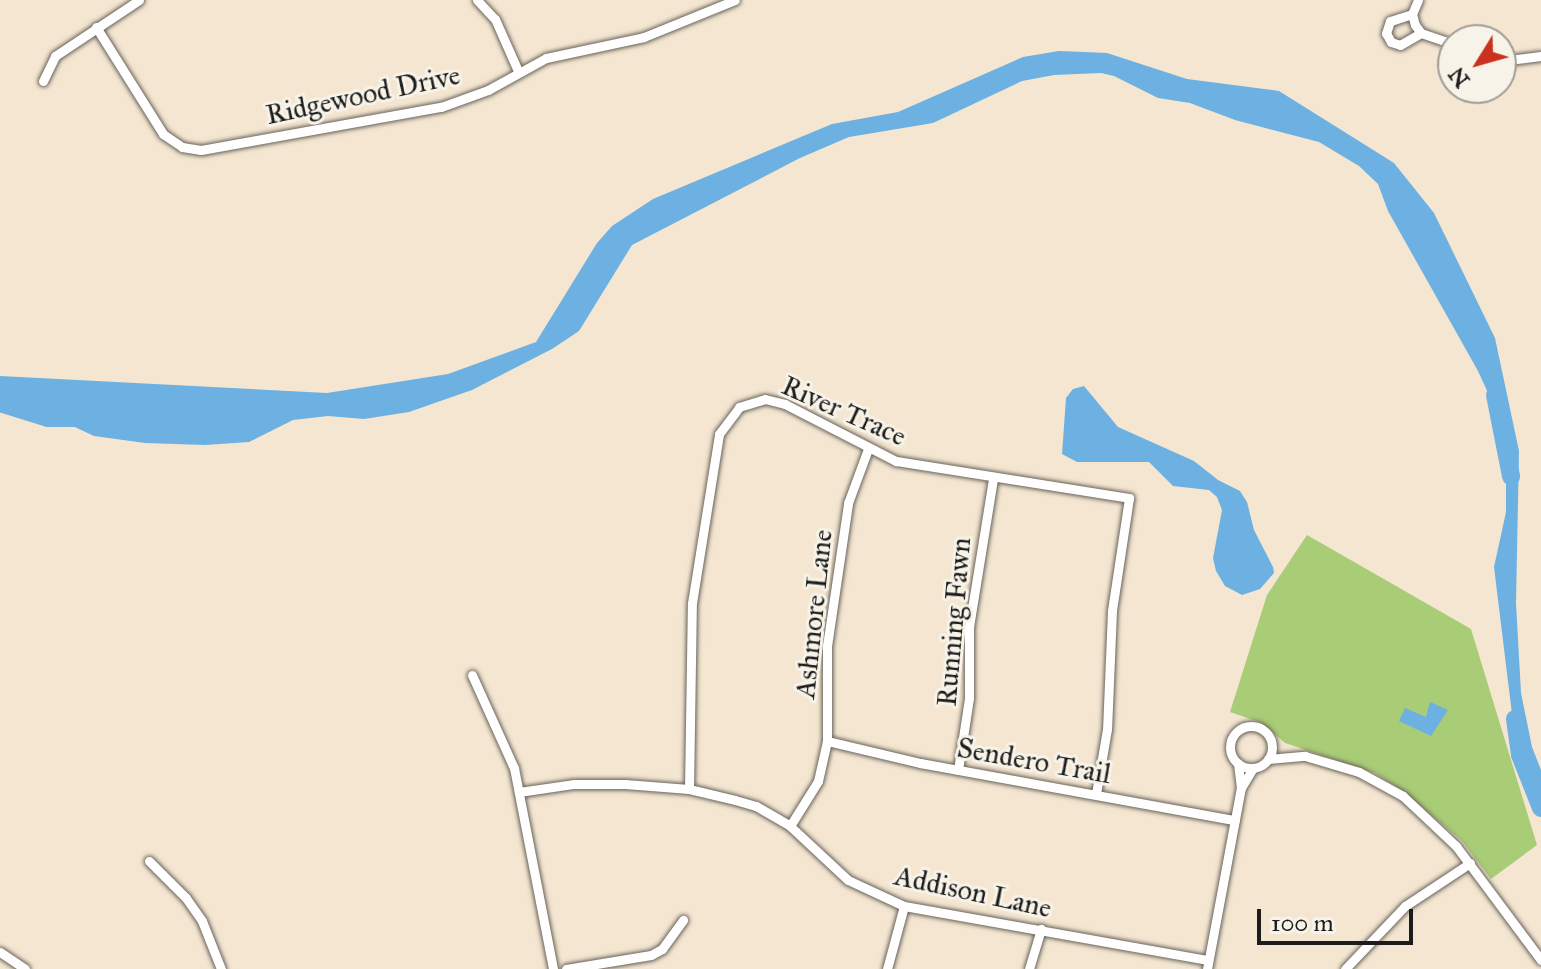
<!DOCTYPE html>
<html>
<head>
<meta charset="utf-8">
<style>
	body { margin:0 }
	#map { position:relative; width:1541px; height:969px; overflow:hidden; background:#f4e6d1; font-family:"IM FELL Great Primer",serif }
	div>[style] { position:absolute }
	.green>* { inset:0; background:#a9cc76 }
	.water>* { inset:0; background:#6cb1e2 }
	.river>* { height:18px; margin:-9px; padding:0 9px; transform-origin:9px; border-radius:9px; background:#6cb1e2 }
	.roads { filter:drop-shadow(0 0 2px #68635b) drop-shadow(0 0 2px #68635b) }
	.minor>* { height:9px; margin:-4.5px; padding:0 4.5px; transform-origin:4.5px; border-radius:4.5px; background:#fff }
	.minor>.ring { margin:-4.5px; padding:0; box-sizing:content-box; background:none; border:9px solid #fff; border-radius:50% }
	span { translate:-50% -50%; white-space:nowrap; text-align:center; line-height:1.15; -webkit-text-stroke:6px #f7f3e8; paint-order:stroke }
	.street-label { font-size:28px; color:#1c1c1c }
	.north { position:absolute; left:1437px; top:24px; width:80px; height:80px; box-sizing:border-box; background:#f7f3e8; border:2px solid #9f9d96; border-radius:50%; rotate:233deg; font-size:22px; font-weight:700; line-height:32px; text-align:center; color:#1c1c1c }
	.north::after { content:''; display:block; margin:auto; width:28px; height:36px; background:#c8321e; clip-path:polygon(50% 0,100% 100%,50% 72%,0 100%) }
	.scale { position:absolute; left:1257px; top:909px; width:156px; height:36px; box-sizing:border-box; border:4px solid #1c1c1c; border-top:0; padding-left:10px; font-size:24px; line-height:28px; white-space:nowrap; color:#1c1c1c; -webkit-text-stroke:6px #f7f3e8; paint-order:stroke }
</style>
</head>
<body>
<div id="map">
	<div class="green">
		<i style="clip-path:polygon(1307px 535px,1471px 629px,1537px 845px,1491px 879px,1462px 841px,1402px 790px,1375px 773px,1285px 743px,1262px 723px,1230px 712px,1267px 595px)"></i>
	</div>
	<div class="water">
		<i style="clip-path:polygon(1059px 51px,1107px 53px,1187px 79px,1279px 91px,1394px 163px,1434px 213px,1495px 338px,1519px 451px,1516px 603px,1521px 693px,1532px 747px,1541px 770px,1541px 806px,1529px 786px,1512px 714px,1494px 567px,1506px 512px,1506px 444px,1500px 419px,1478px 371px,1388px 211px,1378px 184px,1359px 166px,1319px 142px,1235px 120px,1190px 103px,1158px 98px,1114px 76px,1101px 73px,1054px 75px,1022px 81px,933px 123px,849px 137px,800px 158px,632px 245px,579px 331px,552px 349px,472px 390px,409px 412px,364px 419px,328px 416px,293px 420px,249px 442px,205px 445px,145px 443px,94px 436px,45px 413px,0 411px,0 376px,327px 393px,448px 374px,536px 342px,597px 243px,612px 226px,653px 199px,832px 124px,898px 112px,1023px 57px)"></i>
		<i style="clip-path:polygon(1084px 386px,1118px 427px,1194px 461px,1218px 480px,1240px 491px,1247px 502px,1254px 530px,1273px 567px,1274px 573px,1260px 589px,1242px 595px,1225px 586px,1216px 571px,1213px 558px,1222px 510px,1217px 497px,1209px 490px,1173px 486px,1149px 462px,1077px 462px,1062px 454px,1066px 398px,1073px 389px)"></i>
		<i style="clip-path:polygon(1430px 702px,1448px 710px,1431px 736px,1399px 721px,1405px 708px,1426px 717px)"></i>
	</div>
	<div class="river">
		<i style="left:1495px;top:395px;width:83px;rotate:78.8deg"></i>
		<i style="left:0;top:403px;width:50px;rotate:17.4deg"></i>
		<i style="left:48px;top:418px;width:31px"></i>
		<i style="left:1515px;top:719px;width:36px;rotate:82deg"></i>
		<i style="left:1520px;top:755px;width:57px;rotate:68.4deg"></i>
	</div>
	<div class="roads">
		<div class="minor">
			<i style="left:477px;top:0;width:26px;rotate:47deg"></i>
			<i style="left:495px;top:19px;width:57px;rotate:66.1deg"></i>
			<i style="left:1418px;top:0;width:15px;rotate:113deg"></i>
			<i style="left:1412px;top:14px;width:11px;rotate:75deg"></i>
			<i style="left:1415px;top:25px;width:10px;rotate:53deg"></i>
			<i style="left:1421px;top:33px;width:34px;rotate:19deg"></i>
			<i style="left:1412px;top:14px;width:23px;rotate:162deg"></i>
			<i style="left:1390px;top:21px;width:13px;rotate:108deg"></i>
			<i style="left:1386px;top:33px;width:10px;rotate:61deg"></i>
			<i style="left:1391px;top:42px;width:9px;rotate:18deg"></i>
			<i style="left:1400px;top:45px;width:24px;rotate:-30deg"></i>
			<i style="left:96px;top:27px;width:126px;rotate:57.9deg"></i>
			<i style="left:163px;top:134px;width:23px;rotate:34deg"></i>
			<i style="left:182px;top:147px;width:19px;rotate:9deg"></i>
			<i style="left:201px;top:150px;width:244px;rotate:-10.2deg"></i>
			<i style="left:441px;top:107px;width:50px;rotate:-19.9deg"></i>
			<i style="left:488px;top:90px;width:66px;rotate:-28.9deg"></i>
			<i style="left:546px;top:58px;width:100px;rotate:-12.1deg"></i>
			<i style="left:644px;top:37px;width:98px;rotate:-22.1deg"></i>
			<i style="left:1501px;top:61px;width:40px;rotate:-7.1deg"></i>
			<i style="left:43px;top:81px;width:28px;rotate:-64deg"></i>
			<i style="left:55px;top:56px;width:101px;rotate:-33.7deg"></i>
			<i style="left:472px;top:675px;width:102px;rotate:65.7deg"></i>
			<i style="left:514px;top:768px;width:205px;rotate:79deg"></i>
			<i class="ring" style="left:1230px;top:726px;width:33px;height:33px"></i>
			<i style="left:827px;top:741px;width:96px;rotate:13.3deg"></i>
			<i style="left:920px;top:763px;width:320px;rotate:10.3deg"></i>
			<i style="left:1268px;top:759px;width:37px;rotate:-5deg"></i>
			<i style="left:1305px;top:756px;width:56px;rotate:16.5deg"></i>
			<i style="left:1359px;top:772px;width:50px;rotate:28.6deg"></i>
			<i style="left:1403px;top:796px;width:73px;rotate:43.3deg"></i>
			<i style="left:1456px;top:846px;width:142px;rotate:53.3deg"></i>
			<i style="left:958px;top:770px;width:73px;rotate:-81.3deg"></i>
			<i style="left:969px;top:698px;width:71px;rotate:-90deg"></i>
			<i style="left:969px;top:627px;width:151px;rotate:-80.8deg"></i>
			<i style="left:1241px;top:788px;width:23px;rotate:-59deg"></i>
			<i style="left:689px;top:789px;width:186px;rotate:-89.1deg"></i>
			<i style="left:692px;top:603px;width:171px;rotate:-80.9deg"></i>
			<i style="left:719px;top:434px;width:34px;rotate:-53deg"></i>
			<i style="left:739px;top:407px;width:27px;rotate:-17deg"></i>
			<i style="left:765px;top:399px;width:21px;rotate:14deg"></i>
			<i style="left:785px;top:404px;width:125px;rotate:27.2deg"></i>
			<i style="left:896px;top:461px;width:236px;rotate:9deg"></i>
			<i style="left:1129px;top:498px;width:114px;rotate:98.6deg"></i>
			<i style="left:1112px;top:611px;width:118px;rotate:92.4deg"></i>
			<i style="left:1107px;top:729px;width:66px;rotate:99.6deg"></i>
			<i style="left:519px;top:792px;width:56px;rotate:-8.3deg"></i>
			<i style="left:574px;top:784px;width:51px"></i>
			<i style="left:625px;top:784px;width:64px;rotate:4.5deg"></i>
			<i style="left:689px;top:789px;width:47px;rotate:13.4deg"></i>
			<i style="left:735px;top:800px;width:22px;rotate:16deg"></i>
			<i style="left:756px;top:806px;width:39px;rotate:30deg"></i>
			<i style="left:790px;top:826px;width:79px;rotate:43deg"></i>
			<i style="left:848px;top:880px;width:62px;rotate:24.9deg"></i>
			<i style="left:904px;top:906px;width:309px;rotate:10.1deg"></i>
			<i style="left:790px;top:826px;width:53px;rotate:-58.1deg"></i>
			<i style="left:818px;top:781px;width:41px;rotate:-77.3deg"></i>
			<i style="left:827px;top:741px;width:95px;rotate:-90deg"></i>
			<i style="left:827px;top:646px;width:145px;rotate:-81.6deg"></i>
			<i style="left:848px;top:503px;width:58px;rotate:-69.7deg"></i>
			<i style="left:149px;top:861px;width:52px;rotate:45deg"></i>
			<i style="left:186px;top:898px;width:28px;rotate:55deg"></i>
			<i style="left:202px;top:921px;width:52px;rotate:68.4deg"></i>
			<i style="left:0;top:952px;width:30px;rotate:34deg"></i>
			<i style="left:566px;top:969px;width:86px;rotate:-9.4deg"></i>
			<i style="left:651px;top:955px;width:13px;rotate:-29deg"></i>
			<i style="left:662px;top:949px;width:36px;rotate:-54deg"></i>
			<i style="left:887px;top:969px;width:65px;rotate:-74.9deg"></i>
			<i style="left:1029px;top:969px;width:42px;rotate:-73.3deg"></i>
			<i style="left:1207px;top:969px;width:184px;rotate:-79.4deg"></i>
			<i style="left:1241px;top:788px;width:25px;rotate:-97deg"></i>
			<i style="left:1345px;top:969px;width:87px;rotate:-46.4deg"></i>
			<i style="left:1405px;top:906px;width:78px;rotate:-33.5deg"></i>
		</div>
	</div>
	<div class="street-label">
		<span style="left:363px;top:95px;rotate:-12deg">Ridgewood Drive</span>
		<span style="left:844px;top:411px;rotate:24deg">River Trace</span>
		<span style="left:814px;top:614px;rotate:-84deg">Ashmore Lane</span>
		<span style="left:954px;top:622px;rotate:-85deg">Running Fawn</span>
		<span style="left:1034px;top:761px;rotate:10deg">Sendero Trail</span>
		<span style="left:973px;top:892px;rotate:12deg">Addison Lane</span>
	</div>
	<div class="north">N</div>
	<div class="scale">100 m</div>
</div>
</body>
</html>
